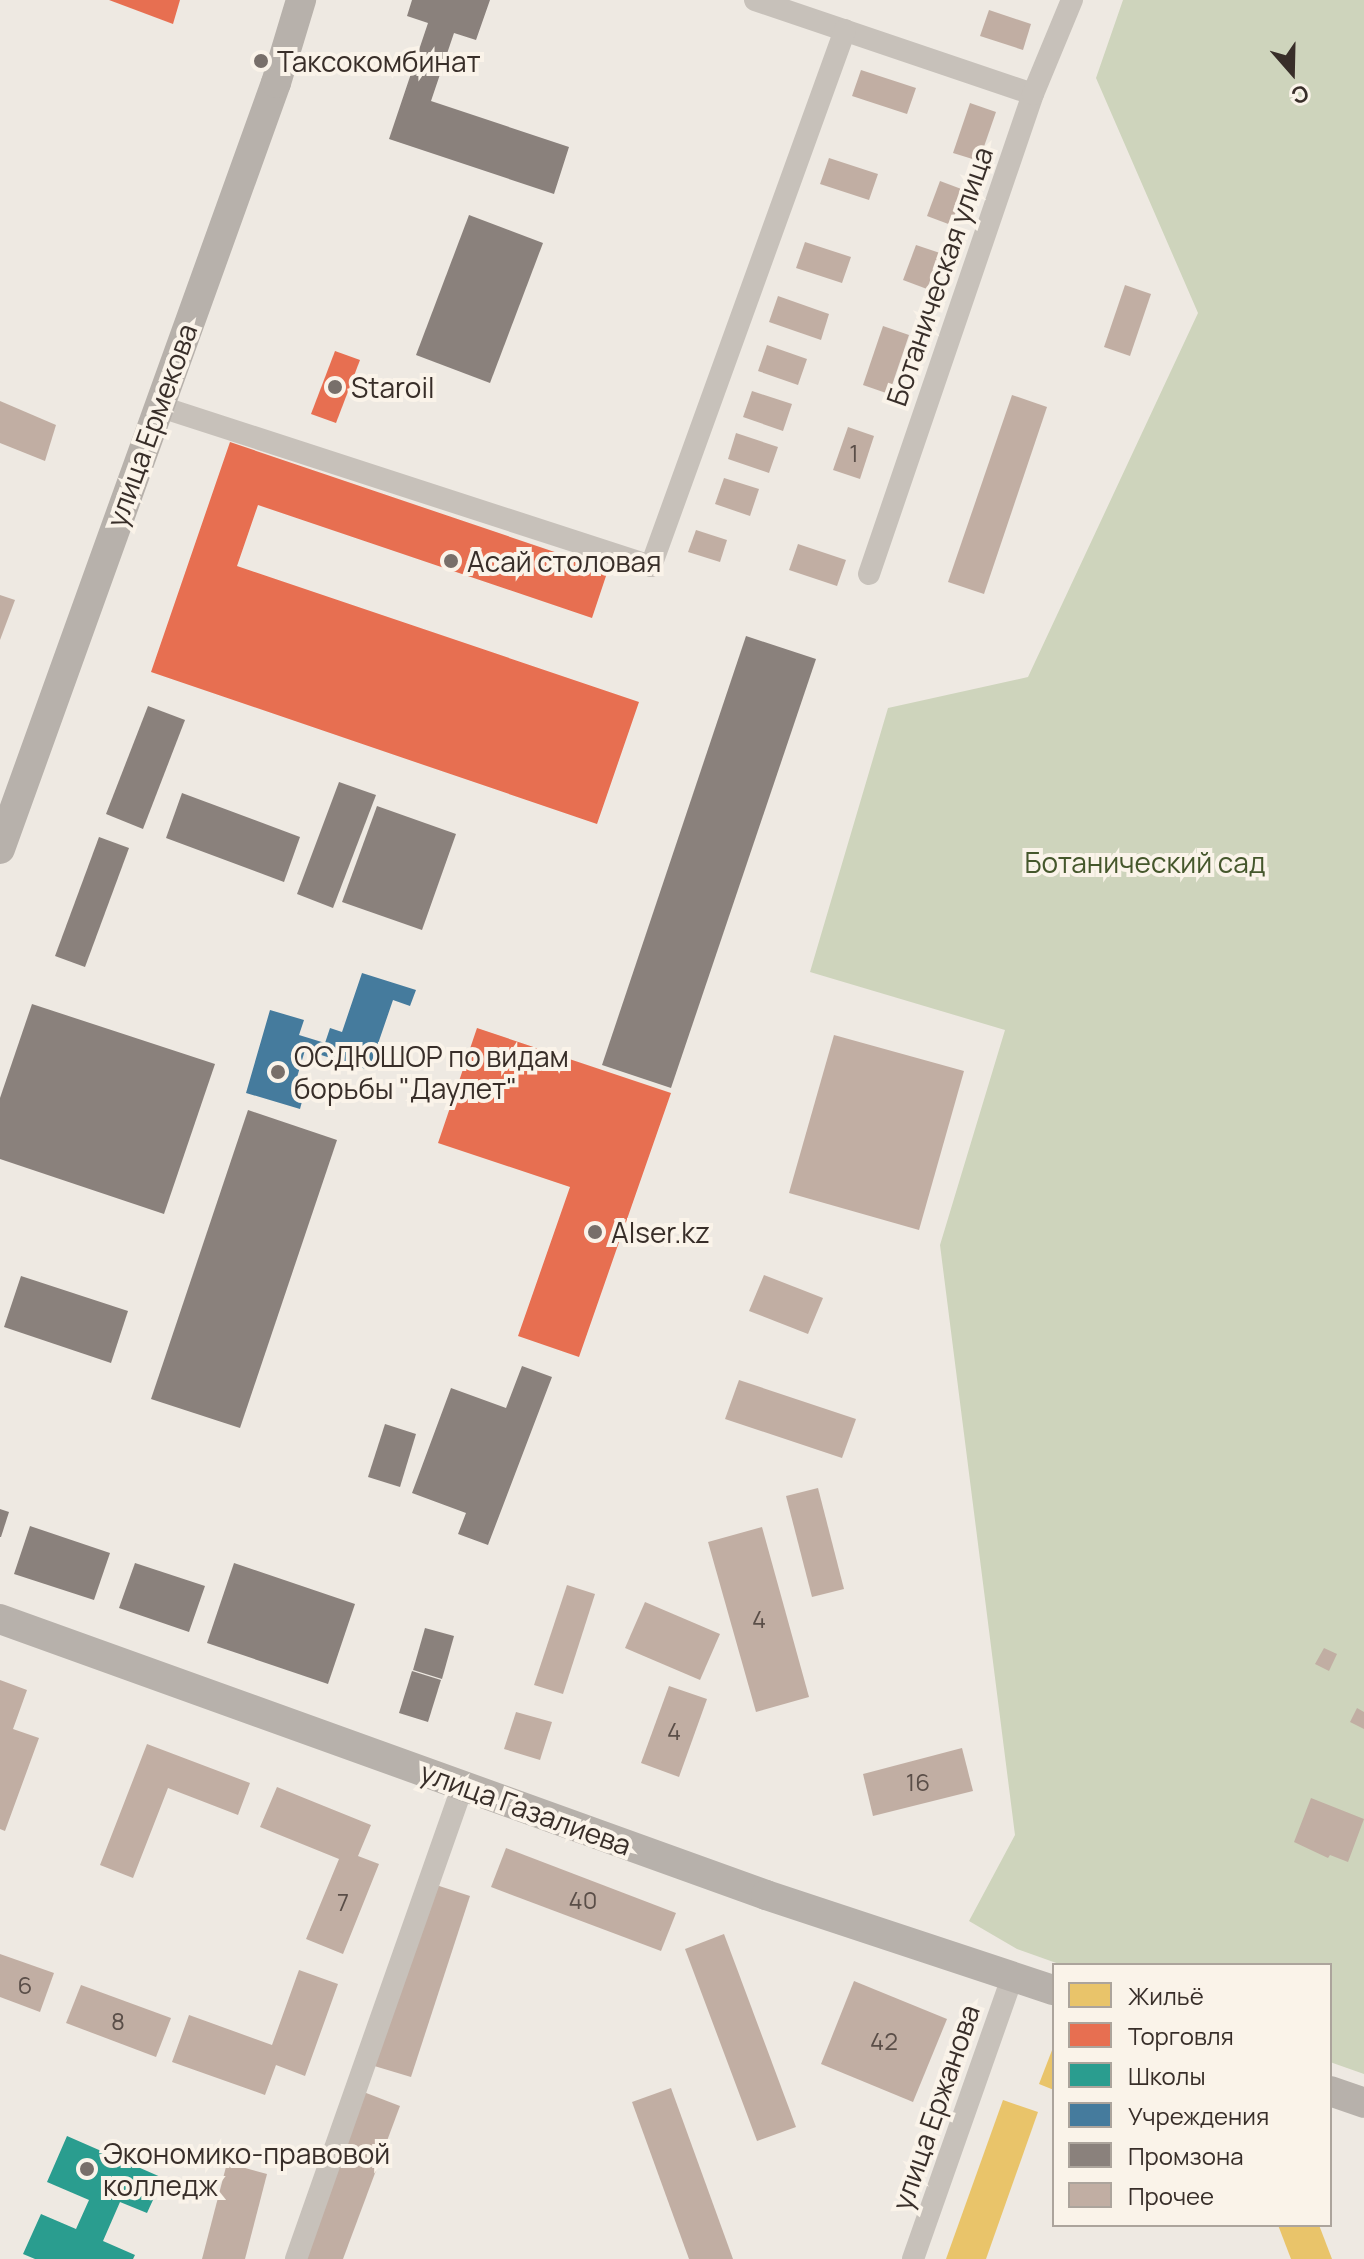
<!DOCTYPE html>
<html>
<head>
<meta charset="utf-8">
<style>
	body { margin:0 }
	#map { position:relative; width:1364px; height:2259px; overflow:hidden; background:#eee9e2; font-family:Manrope,sans-serif }
	div>[style] { position:absolute }
	.green>* { inset:0; background:#ced4bc }
	.homes>* { inset:0; background:#e9c46a }
	.shops>* { inset:0; background:#e76f51 }
	.schools>* { inset:0; background:#2a9d8f }
	.public>* { inset:0; background:#457b9d }
	.industry>* { inset:0; background:#8a817c }
	.building>* { inset:0; background:#c1aea3 }
	.minor>* { height:22px; margin:-11px; padding:0 11px; transform-origin:11px; border-radius:11px; background:#c7c1ba }
	.secondary>* { height:30px; margin:-15px; padding:0 15px; transform-origin:15px; border-radius:15px; background:#b7b1ab }
	.dots>* { width:22px; height:22px; translate:-50% -50%; box-sizing:border-box; border:4px solid #faf3e9; border-radius:50% }
	span { translate:-50% -50%; white-space:nowrap; text-align:center; line-height:1.15; -webkit-text-stroke:8px #faf3e9; paint-order:stroke }
	.number-label { font-size:24px; color:#5a4e48 }
	.number-label span { -webkit-text-stroke-width:0 }
	.poi-label { font-size:28px; color:#382e29 }
	.left { translate:0 -50%; text-align:left }
	.street-label { font-size:28px; color:#382e29 }
	.park-label { font-size:28px; color:#45572c }
	.legend { position:absolute; left:1052px; top:1963px; width:280px; height:264px; box-sizing:border-box; background:#faf3e9; border:2px solid #aca49c; margin:0; padding:10px 14px; list-style:none; font-size:24px; color:#382e29 }
	.legend li { display:flex; align-items:center; gap:16px; height:40px }
	.legend b { width:40px; border:2px solid #aca49c }
	.north { position:absolute; left:1252px; top:32px; width:80px; height:80px; -webkit-text-stroke:6px #faf3e9; paint-order:stroke; rotate:160deg; font-size:22px; font-weight:700; line-height:32px; text-align:center; color:#382e29 }
	.north::after { content:''; display:block; margin:auto; width:28px; height:36px; background:#382e29; clip-path:polygon(50% 0,100% 100%,50% 72%,0 100%) }
</style>
</head>
<body>
<div id="map">
	<div class="green">
		<i style="clip-path:polygon(1123px 0,1364px 0,1364px 2074px,1330px 2062px,1330px 1965px,1062px 1965px,1017px 1949px,969px 1921px,1015px 1835px,940px 1245px,1005px 1030px,810px 972px,888px 708px,1028px 677px,1198px 313px,1096px 78px)"></i>
	</div>
	<div class="homes">
		<i style="clip-path:polygon(1054px 2045px,1054px 2090px,1039px 2084px)"></i>
		<i style="clip-path:polygon(1003px 2100px,1038px 2112px,986px 2259px,946px 2259px)"></i>
		<i style="clip-path:polygon(1278px 2225px,1319px 2225px,1332px 2259px,1291px 2259px)"></i>
	</div>
	<div class="shops">
		<i style="clip-path:polygon(109px 0,180px 0,173px 24px)"></i>
		<i style="clip-path:polygon(335px 351px,360px 360px,336px 423px,311px 414px)"></i>
		<i style="clip-path:polygon(230px 442px,608px 570px,592px 618px,258px 505px,237px 566px,639px 702px,597px 824px,151px 672px)"></i>
		<i style="clip-path:polygon(477px 1028px,671px 1093px,579px 1357px,518px 1336px,570px 1187px,438px 1143px)"></i>
	</div>
	<div class="schools">
		<i style="clip-path:polygon(67px 2136px,163px 2178px,147px 2213px,120px 2202px,103px 2241px,135px 2255px,133px 2259px,35px 2259px,23px 2254px,41px 2214px,76px 2229px,89px 2200px,47px 2182px)"></i>
	</div>
	<div class="public">
		<i style="clip-path:polygon(362px 973px,416px 990px,410px 1006px,393px 1000px,369px 1070px,305px 1050px,293px 1091px,304px 1094px,300px 1109px,246px 1093px,270px 1010px,304px 1020px,299px 1035px,325px 1043px,330px 1028px,342px 1032px)"></i>
	</div>
	<div class="industry">
		<i style="clip-path:polygon(412px 0,490px 0,476px 40px,454px 33px,431px 101px,569px 147px,554px 194px,389px 139px,428px 23px,407px 16px)"></i>
		<i style="clip-path:polygon(469px 215px,543px 243px,490px 383px,416px 355px)"></i>
		<i style="clip-path:polygon(746px 636px,816px 659px,671px 1088px,602px 1065px)"></i>
		<i style="clip-path:polygon(148px 706px,185px 720px,143px 829px,106px 814px)"></i>
		<i style="clip-path:polygon(339px 782px,376px 795px,333px 908px,297px 894px)"></i>
		<i style="clip-path:polygon(182px 793px,300px 837px,284px 882px,166px 838px)"></i>
		<i style="clip-path:polygon(377px 806px,456px 834px,422px 930px,342px 902px)"></i>
		<i style="clip-path:polygon(99px 837px,129px 848px,85px 967px,55px 956px)"></i>
		<i style="clip-path:polygon(32px 1004px,215px 1064px,164px 1214px,0 1159px,0 1098px)"></i>
		<i style="clip-path:polygon(248px 1110px,337px 1140px,240px 1428px,151px 1399px)"></i>
		<i style="clip-path:polygon(21px 1276px,128px 1311px,111px 1363px,4px 1327px)"></i>
		<i style="clip-path:polygon(522px 1366px,552px 1377px,488px 1545px,458px 1534px,466px 1513px,412px 1493px,451px 1388px,506px 1408px)"></i>
		<i style="clip-path:polygon(385px 1424px,416px 1434px,400px 1487px,368px 1477px)"></i>
		<i style="clip-path:polygon(0 1509px,9px 1512px,1px 1537px,0 1537px)"></i>
		<i style="clip-path:polygon(30px 1526px,110px 1553px,94px 1600px,14px 1574px)"></i>
		<i style="clip-path:polygon(135px 1563px,205px 1586px,189px 1632px,119px 1608px)"></i>
		<i style="clip-path:polygon(234px 1563px,355px 1604px,328px 1684px,207px 1643px)"></i>
		<i style="clip-path:polygon(425px 1628px,454px 1636px,442px 1679px,413px 1670px)"></i>
		<i style="clip-path:polygon(412px 1671px,441px 1680px,428px 1722px,399px 1713px)"></i>
	</div>
	<div class="building">
		<i style="clip-path:polygon(989px 10px,1031px 24px,1023px 50px,980px 36px)"></i>
		<i style="clip-path:polygon(861px 70px,916px 88px,907px 114px,852px 96px)"></i>
		<i style="clip-path:polygon(970px 103px,996px 112px,979px 161px,953px 153px)"></i>
		<i style="clip-path:polygon(829px 158px,878px 174px,869px 200px,820px 184px)"></i>
		<i style="clip-path:polygon(940px 181px,964px 190px,951px 225px,927px 216px)"></i>
		<i style="clip-path:polygon(805px 242px,851px 257px,842px 283px,796px 268px)"></i>
		<i style="clip-path:polygon(916px 245px,940px 253px,927px 289px,903px 280px)"></i>
		<i style="clip-path:polygon(1125px 285px,1151px 294px,1130px 356px,1104px 347px)"></i>
		<i style="clip-path:polygon(778px 296px,829px 314px,821px 340px,769px 322px)"></i>
		<i style="clip-path:polygon(883px 326px,909px 335px,889px 394px,863px 385px)"></i>
		<i style="clip-path:polygon(767px 345px,807px 359px,798px 385px,758px 371px)"></i>
		<i style="clip-path:polygon(752px 391px,792px 404px,783px 431px,743px 417px)"></i>
		<i style="clip-path:polygon(1012px 395px,1047px 407px,984px 594px,948px 582px)"></i>
		<i style="clip-path:polygon(0 401px,56px 425px,45px 461px,0 443px)"></i>
		<i style="clip-path:polygon(848px 427px,874px 436px,860px 479px,833px 470px)"></i>
		<i style="clip-path:polygon(736px 433px,778px 447px,769px 473px,728px 459px)"></i>
		<i style="clip-path:polygon(724px 478px,759px 489px,750px 516px,715px 504px)"></i>
		<i style="clip-path:polygon(696px 530px,727px 540px,720px 562px,688px 552px)"></i>
		<i style="clip-path:polygon(798px 544px,846px 560px,837px 586px,789px 570px)"></i>
		<i style="clip-path:polygon(0 595px,15px 600px,0 640px)"></i>
		<i style="clip-path:polygon(834px 1035px,964px 1071px,919px 1230px,789px 1193px)"></i>
		<i style="clip-path:polygon(764px 1275px,823px 1298px,808px 1334px,749px 1311px)"></i>
		<i style="clip-path:polygon(739px 1380px,856px 1419px,842px 1458px,725px 1419px)"></i>
		<i style="clip-path:polygon(818px 1488px,844px 1589px,812px 1597px,786px 1496px)"></i>
		<i style="clip-path:polygon(762px 1527px,809px 1697px,756px 1712px,708px 1542px)"></i>
		<i style="clip-path:polygon(567px 1585px,595px 1594px,563px 1694px,534px 1685px)"></i>
		<i style="clip-path:polygon(645px 1602px,720px 1634px,700px 1680px,625px 1648px)"></i>
		<i style="clip-path:polygon(1324px 1648px,1337px 1654px,1329px 1671px,1315px 1664px)"></i>
		<i style="clip-path:polygon(0 1680px,27px 1690px,13px 1729px,39px 1738px,5px 1831px,0 1829px)"></i>
		<i style="clip-path:polygon(669px 1686px,707px 1699px,679px 1777px,641px 1763px)"></i>
		<i style="clip-path:polygon(1357px 1708px,1364px 1712px,1364px 1729px,1350px 1722px)"></i>
		<i style="clip-path:polygon(516px 1712px,552px 1722px,540px 1760px,504px 1749px)"></i>
		<i style="clip-path:polygon(147px 1744px,250px 1783px,238px 1815px,168px 1788px,133px 1878px,100px 1865px)"></i>
		<i style="clip-path:polygon(962px 1748px,973px 1791px,873px 1816px,863px 1774px)"></i>
		<i style="clip-path:polygon(277px 1787px,371px 1825px,358px 1856px,379px 1864px,343px 1954px,306px 1939px,339px 1859px,260px 1827px)"></i>
		<i style="clip-path:polygon(1311px 1798px,1364px 1819px,1348px 1862px,1330px 1855px,1328px 1858px,1294px 1842px)"></i>
		<i style="clip-path:polygon(506px 1848px,676px 1913px,661px 1951px,491px 1887px)"></i>
		<i style="clip-path:polygon(430px 1883px,470px 1896px,411px 2077px,371px 2065px)"></i>
		<i style="clip-path:polygon(724px 1934px,796px 2127px,757px 2141px,685px 1949px)"></i>
		<i style="clip-path:polygon(0 1954px,54px 1973px,40px 2012px,0 1997px)"></i>
		<i style="clip-path:polygon(299px 1970px,338px 1984px,305px 2076px,276px 2065px,265px 2095px,172px 2062px,189px 2015px,272px 2045px)"></i>
		<i style="clip-path:polygon(854px 1981px,947px 2019px,913px 2102px,821px 2064px)"></i>
		<i style="clip-path:polygon(81px 1985px,171px 2018px,156px 2057px,66px 2023px)"></i>
		<i style="clip-path:polygon(671px 2088px,733px 2259px,689px 2259px,632px 2102px)"></i>
		<i style="clip-path:polygon(361px 2091px,400px 2106px,343px 2259px,299px 2259px)"></i>
		<i style="clip-path:polygon(227px 2163px,267px 2174px,245px 2259px,202px 2259px)"></i>
	</div>
	<div class="minor">
		<i style="left:755px;top:0;width:293px;rotate:18.7deg"></i>
		<i style="left:158px;top:406px;width:518px;rotate:17.98deg"></i>
		<i style="left:651px;top:566px;width:570px;rotate:-70.1deg"></i>
		<i style="left:869px;top:574px;width:507px;rotate:-71.14deg"></i>
		<i style="left:1033px;top:94px;width:102px;rotate:-67.5deg"></i>
		<i style="left:296px;top:2259px;width:503px;rotate:-70.59deg"></i>
		<i style="left:913px;top:2259px;width:301px;rotate:-70.6deg"></i>
	</div>
	<div class="secondary">
		<i style="left:0;top:849px;width:814px;rotate:-70.19deg"></i>
		<i style="left:276px;top:83px;width:87px;rotate:-73.2deg"></i>
		<i style="left:0;top:1619px;width:814px;rotate:19.81deg"></i>
		<i style="left:766px;top:1895px;width:303px;rotate:18.3deg"></i>
		<i style="left:1330px;top:2091px;width:36px;rotate:19deg"></i>
	</div>
	<div class="dots">
		<i style="left:261px;top:61px;background:#786f6a"></i>
		<i style="left:335px;top:387px;background:#786f6a"></i>
		<i style="left:451px;top:561px;background:#786f6a"></i>
		<i style="left:278px;top:1072px;background:#786f6a"></i>
		<i style="left:595px;top:1232px;background:#786f6a"></i>
		<i style="left:87px;top:2169px;background:#786f6a"></i>
	</div>
	<div class="number-label">
		<span style="left:854px;top:453px">1</span>
		<span style="left:759px;top:1619px">4</span>
		<span style="left:674px;top:1731px">4</span>
		<span style="left:918px;top:1782px">16</span>
		<span style="left:583px;top:1900px">40</span>
		<span style="left:343px;top:1902px">7</span>
		<span style="left:25px;top:1985px">6</span>
		<span style="left:118px;top:2021px">8</span>
		<span style="left:884px;top:2041px">42</span>
	</div>
	<div class="poi-label">
		<span class="left" style="left:277px;top:61px">Таксокомбинат</span>
		<span class="left" style="left:351px;top:387px">Staroil</span>
		<span class="left" style="left:467px;top:561px">Асай столовая</span>
		<span class="left" style="left:294px;top:1072px">ОСДЮШОР по видам<br>борьбы "Даулет"</span>
		<span class="left" style="left:611px;top:1232px">Alser.kz</span>
		<span class="left" style="left:103px;top:2169px">Экономико-правовой<br>колледж</span>
	</div>
	<div class="street-label">
		<span style="left:939px;top:276px;rotate:-71deg">Ботаническая улица</span>
		<span style="left:151px;top:425px;rotate:-70deg">улица Ермекова</span>
		<span style="left:526px;top:1808px;rotate:20deg">улица Газалиева</span>
		<span style="left:935px;top:2107px;rotate:-71deg">улица Ержанова</span>
	</div>
	<div class="park-label">
		<span style="left:1145px;top:862px">Ботанический сад</span>
	</div>
	<ul class="legend">
	<li><b style="height:22px;background:#e9c46a"></b>Жильё</li>
	<li><b style="height:22px;background:#e76f51"></b>Торговля</li>
	<li><b style="height:22px;background:#2a9d8f"></b>Школы</li>
	<li><b style="height:22px;background:#457b9d"></b>Учреждения</li>
	<li><b style="height:22px;background:#8a817c"></b>Промзона</li>
	<li><b style="height:22px;background:#c1aea3"></b>Прочее</li>
	</ul>
	<div class="north">С</div>
</div>
</body>
</html>
